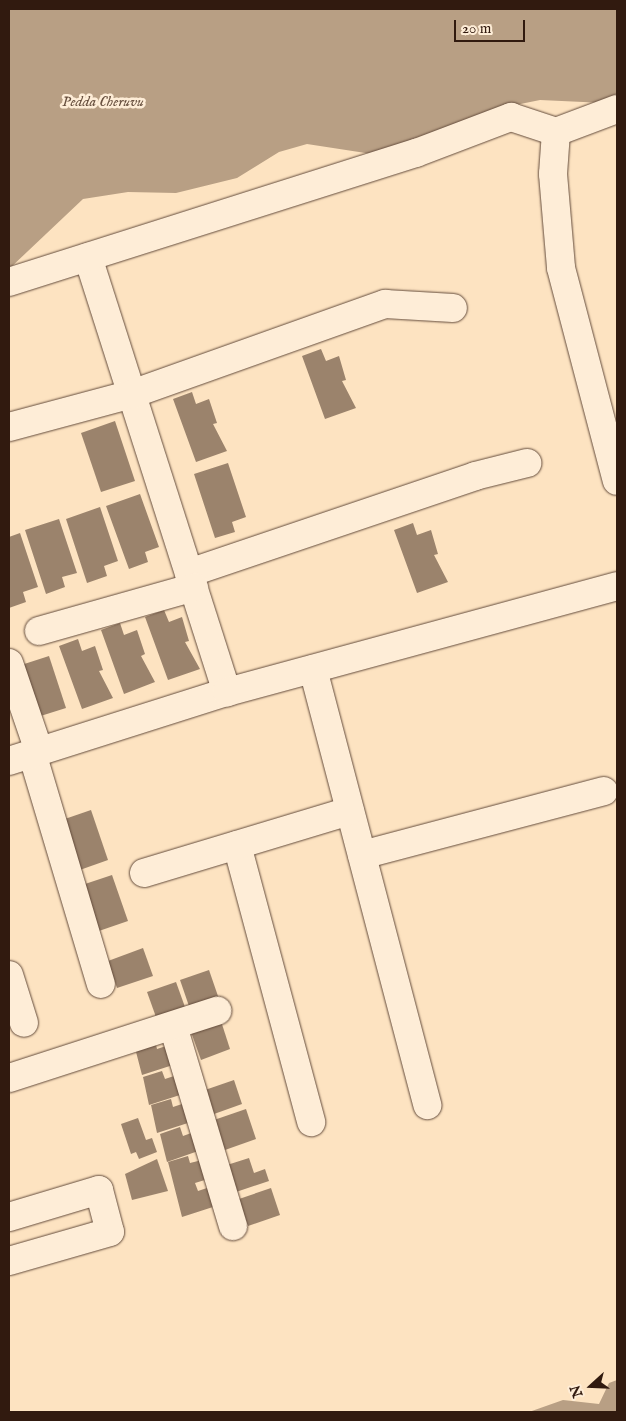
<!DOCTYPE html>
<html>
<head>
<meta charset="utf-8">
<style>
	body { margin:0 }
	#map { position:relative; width:626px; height:1421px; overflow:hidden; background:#fde3c1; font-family:"IM FELL English",serif }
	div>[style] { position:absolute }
	.water>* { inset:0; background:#b89f84 }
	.building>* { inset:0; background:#9b836c }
	.roads { filter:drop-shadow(0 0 1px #644c3c) drop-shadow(0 0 1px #644c3c) }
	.minor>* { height:28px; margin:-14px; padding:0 14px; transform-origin:14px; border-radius:14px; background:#feedd7 }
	span { translate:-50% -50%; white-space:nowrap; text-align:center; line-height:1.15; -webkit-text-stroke:5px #feedd7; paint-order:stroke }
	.water-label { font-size:15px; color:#674f3e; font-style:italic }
	.frame { position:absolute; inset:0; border:10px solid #311a0f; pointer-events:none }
	.north { position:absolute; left:566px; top:1361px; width:50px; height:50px; -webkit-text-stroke:4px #feedd7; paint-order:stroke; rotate:250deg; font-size:14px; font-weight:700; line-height:20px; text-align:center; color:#311a0f }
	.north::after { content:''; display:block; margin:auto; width:18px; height:22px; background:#311a0f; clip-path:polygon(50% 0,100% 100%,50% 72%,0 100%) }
	.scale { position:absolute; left:454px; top:20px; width:71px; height:22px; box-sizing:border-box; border:2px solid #311a0f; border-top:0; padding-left:6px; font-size:15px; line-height:18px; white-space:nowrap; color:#311a0f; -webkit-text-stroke:4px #feedd7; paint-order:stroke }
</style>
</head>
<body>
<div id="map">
	<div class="water">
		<i style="clip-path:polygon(9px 9px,617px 9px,617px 100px,605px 103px,540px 100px,496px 109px,372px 154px,307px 144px,279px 152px,237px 178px,176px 193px,128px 192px,83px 199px,9px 269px)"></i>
		<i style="clip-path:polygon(617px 1380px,617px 1412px,529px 1412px,563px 1400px,599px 1404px,609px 1383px)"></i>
	</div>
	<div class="building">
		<i style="clip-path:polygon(321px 349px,326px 361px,339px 356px,346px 380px,342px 381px,356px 408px,325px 419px,302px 356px)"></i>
		<i style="clip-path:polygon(192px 392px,196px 404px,209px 399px,217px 423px,213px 424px,227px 451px,196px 462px,173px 399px)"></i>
		<i style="clip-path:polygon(115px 421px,135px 481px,101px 492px,81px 433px)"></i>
		<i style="clip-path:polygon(228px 463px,246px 517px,232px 522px,235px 532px,215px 538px,194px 474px)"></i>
		<i style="clip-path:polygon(140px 494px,159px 547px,145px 552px,148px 562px,129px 569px,106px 506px)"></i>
		<i style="clip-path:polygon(100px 507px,118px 561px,104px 566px,107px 576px,87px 583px,66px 519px)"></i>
		<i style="clip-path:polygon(59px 519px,77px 573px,62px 577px,65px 587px,46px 594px,25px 530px)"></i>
		<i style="clip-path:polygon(413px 523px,417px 535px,431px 530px,438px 554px,434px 555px,448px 582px,417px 593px,394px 530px)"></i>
		<i style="clip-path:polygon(20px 533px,38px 587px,23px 592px,26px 602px,9px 608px,9px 537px)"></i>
		<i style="clip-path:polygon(164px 610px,169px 622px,182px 617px,189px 641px,185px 642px,200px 669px,168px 680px,145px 617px)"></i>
		<i style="clip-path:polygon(120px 623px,124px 635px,137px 630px,145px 654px,141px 656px,155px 682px,124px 694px,101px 630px)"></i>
		<i style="clip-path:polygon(78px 639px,82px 651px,95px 646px,103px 670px,99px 671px,113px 698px,82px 709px,59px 646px)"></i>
		<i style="clip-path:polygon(49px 656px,66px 708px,31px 719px,15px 667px)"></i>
		<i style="clip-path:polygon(91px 810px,108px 860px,77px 871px,59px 821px)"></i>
		<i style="clip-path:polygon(112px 875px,128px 921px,96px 932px,79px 886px)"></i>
		<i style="clip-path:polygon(143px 948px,153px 976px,117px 988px,108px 961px)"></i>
		<i style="clip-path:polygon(209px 970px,219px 999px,190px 1009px,180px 980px)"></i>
		<i style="clip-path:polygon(176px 982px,185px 1007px,156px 1017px,147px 992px)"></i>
		<i style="clip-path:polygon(220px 1018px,230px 1049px,201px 1060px,190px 1029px)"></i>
		<i style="clip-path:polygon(155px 1041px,157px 1049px,169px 1045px,176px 1064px,142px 1075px,135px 1048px)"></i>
		<i style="clip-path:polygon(162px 1071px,165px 1079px,177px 1075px,183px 1094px,149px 1105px,143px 1077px)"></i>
		<i style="clip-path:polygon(234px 1080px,242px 1104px,214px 1114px,205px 1090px)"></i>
		<i style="clip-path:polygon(171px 1099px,173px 1107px,185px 1103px,191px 1122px,157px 1133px,151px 1105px)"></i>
		<i style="clip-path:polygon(246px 1109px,256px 1139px,225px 1150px,214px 1120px)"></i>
		<i style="clip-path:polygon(138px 1118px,146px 1140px,152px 1138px,157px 1152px,139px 1159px,136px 1152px,131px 1154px,121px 1124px)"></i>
		<i style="clip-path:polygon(180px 1127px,183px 1136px,194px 1132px,201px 1150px,167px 1162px,160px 1134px)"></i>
		<i style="clip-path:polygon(188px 1156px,190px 1163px,202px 1160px,208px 1179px,195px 1183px,198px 1191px,210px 1187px,216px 1206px,182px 1217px,168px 1162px)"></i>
		<i style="clip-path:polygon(249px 1158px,254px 1173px,265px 1169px,269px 1181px,236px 1192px,227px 1165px)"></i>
		<i style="clip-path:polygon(157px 1159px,168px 1191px,132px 1200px,125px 1174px)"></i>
		<i style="clip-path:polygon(271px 1188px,280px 1215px,248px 1226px,239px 1199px)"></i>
	</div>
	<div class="roads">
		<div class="minor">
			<i style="left:556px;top:132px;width:65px;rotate:-20.7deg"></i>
			<i style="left:88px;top:257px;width:457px;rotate:72.3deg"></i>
			<i style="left:9px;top:282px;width:427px;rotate:-17.6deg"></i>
			<i style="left:416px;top:153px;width:102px;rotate:-20.8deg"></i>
			<i style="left:511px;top:117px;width:47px;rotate:18.4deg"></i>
			<i style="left:556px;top:132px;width:42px;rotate:94.1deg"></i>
			<i style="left:553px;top:174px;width:94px;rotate:85.1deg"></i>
			<i style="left:561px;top:268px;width:220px;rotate:75.3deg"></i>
			<i style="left:9px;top:427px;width:127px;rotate:-15deg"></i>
			<i style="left:132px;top:394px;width:269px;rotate:-19.6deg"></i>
			<i style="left:385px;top:304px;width:68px;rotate:3.4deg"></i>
			<i style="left:189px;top:573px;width:302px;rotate:-18.7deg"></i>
			<i style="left:475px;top:476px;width:54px;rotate:-14deg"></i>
			<i style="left:39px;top:631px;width:161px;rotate:-15.8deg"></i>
			<i style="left:9px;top:663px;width:93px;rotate:71.2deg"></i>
			<i style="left:313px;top:669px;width:451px;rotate:75.3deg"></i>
			<i style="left:32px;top:753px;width:241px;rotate:73.4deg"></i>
			<i style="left:9px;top:761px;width:229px;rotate:-17.6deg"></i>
			<i style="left:227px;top:692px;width:404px;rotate:-15.2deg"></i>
			<i style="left:237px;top:845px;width:287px;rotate:75deg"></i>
			<i style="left:362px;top:855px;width:250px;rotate:-14.8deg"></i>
			<i style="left:144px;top:873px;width:215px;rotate:-16.8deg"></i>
			<i style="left:9px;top:975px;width:50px;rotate:72.6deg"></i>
			<i style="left:173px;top:1026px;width:209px;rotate:73.3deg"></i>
			<i style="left:9px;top:1078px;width:219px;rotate:-17.9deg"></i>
			<i style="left:9px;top:1217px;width:94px;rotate:-16.7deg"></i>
			<i style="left:99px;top:1190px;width:43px;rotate:75.3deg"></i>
			<i style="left:110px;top:1232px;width:105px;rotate:164deg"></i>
		</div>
	</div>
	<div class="water-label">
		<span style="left:103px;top:102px">Pedda Cheruvu</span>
	</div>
	<div class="frame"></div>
	<div class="north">N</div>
	<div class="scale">20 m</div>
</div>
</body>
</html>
